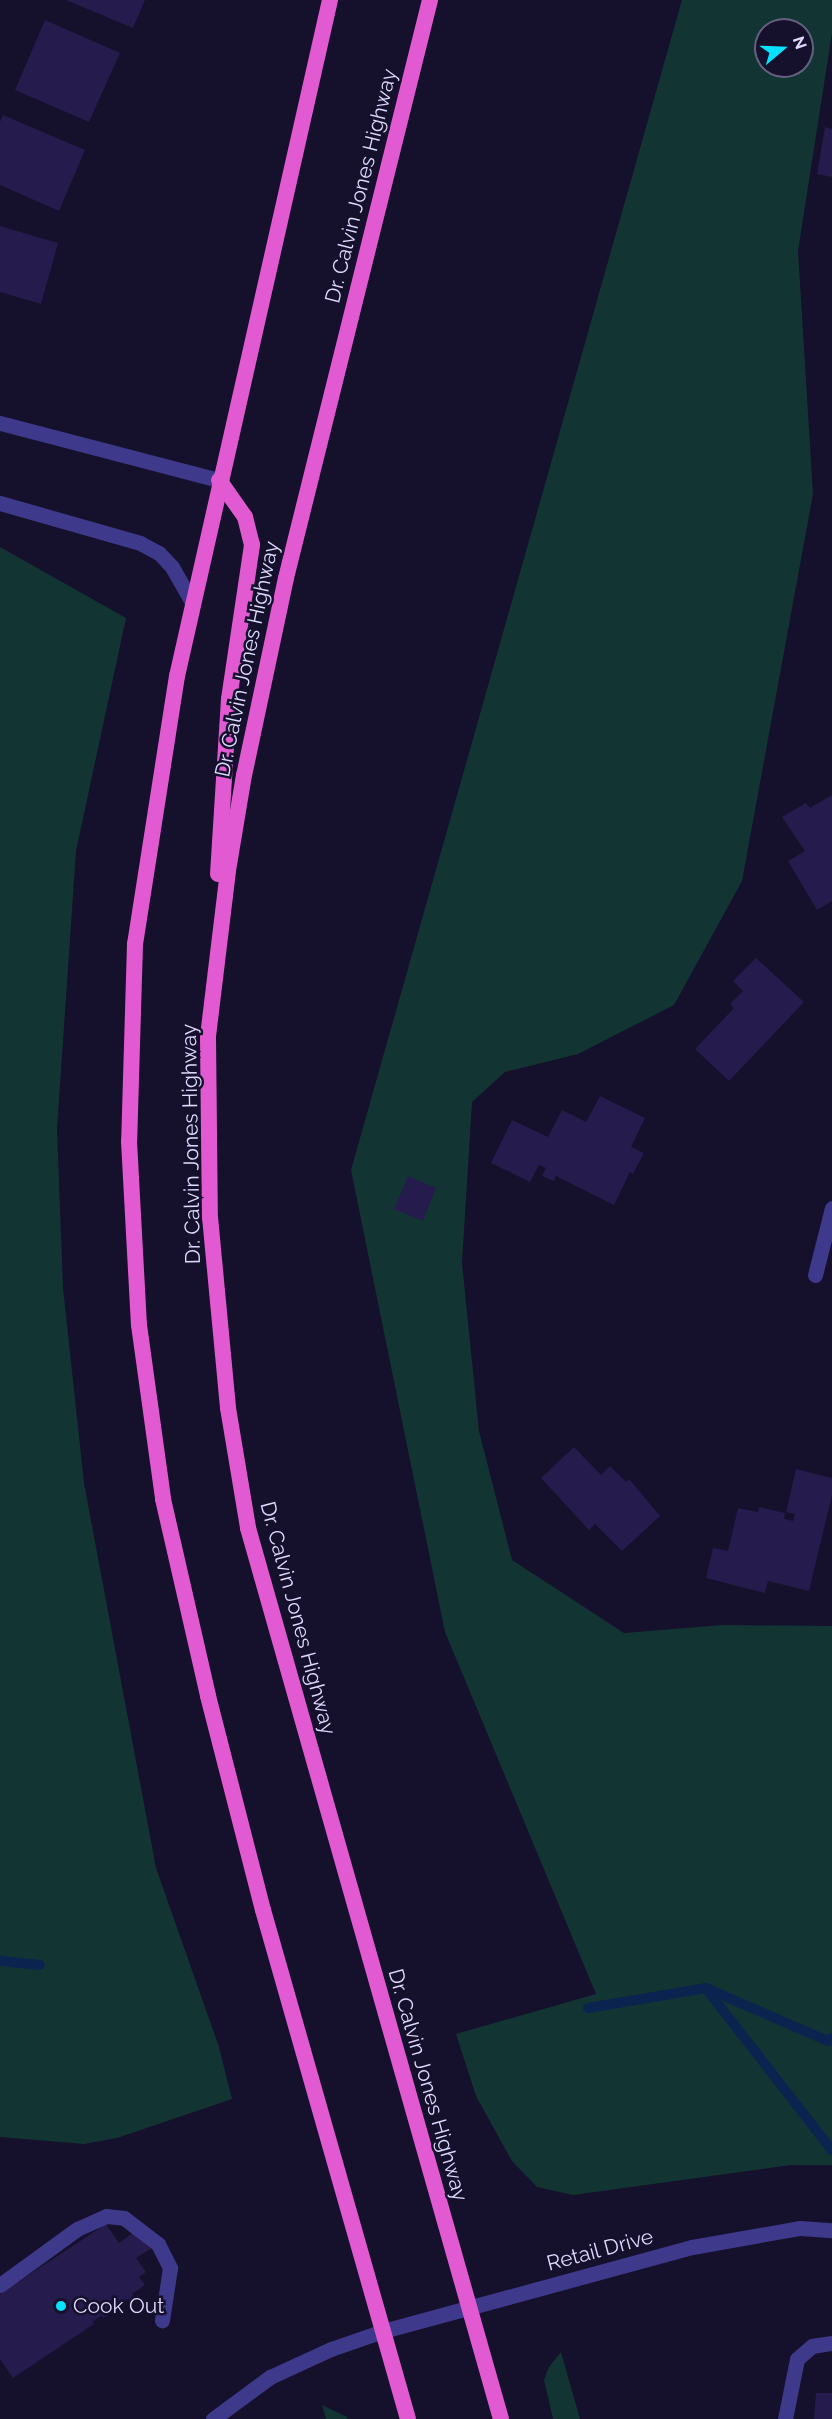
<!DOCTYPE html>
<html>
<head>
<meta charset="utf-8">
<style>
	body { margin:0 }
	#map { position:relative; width:832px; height:2419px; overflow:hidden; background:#15102b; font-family:Raleway,sans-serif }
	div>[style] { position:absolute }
	.green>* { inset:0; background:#123534 }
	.stream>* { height:10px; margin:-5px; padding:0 5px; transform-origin:5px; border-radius:5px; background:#0b234f }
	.building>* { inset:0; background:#261b4d }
	.service>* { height:15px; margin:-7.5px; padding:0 7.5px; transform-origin:7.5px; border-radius:7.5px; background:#3e398b }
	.minor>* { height:15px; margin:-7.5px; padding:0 7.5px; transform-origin:7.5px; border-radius:7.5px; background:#3e398b }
	.tertiary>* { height:15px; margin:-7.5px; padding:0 7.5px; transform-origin:7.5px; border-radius:7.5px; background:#3e398b }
	.trunk>* { height:16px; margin:-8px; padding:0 8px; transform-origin:8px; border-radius:8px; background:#e25ad1 }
	.dots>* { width:16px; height:16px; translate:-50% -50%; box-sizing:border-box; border:3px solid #15102b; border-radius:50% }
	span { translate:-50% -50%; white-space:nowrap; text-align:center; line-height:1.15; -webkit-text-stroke:5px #15102b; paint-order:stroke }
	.street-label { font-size:21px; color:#ded9ff }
	.poi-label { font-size:21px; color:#ded9ff }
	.left { translate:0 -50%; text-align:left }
	.north { position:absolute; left:754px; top:18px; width:60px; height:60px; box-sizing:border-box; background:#15102b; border:2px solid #656080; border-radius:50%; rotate:71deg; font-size:16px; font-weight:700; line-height:24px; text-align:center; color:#ded9ff }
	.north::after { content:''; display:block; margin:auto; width:21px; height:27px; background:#05e2ff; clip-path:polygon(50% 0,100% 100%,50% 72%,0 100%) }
</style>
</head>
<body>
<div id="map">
	<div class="green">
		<i style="clip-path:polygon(evenodd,682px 0,832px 0,832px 33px,798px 251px,813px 494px,742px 881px,674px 1005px,578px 1054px,505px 1072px,472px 1102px,462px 1263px,479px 1431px,512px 1560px,624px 1633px,723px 1625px,832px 1626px,832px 2165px,791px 2165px,573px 2195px,537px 2187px,512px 2161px,476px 2096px,456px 2034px,596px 1994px,445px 1632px,351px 1170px,682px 0,766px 30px,802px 30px,802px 66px,766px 66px,766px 30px)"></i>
		<i style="clip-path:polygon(0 547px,126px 618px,76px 851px,57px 1129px,63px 1288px,84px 1483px,156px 1868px,219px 2047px,232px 2099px,117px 2138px,84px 2144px,0 2137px)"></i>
		<i style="clip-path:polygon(561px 2352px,580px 2419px,553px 2419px,544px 2380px,549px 2367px)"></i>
		<i style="clip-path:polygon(322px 2405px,347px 2417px,348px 2419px,326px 2419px)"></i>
	</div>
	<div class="stream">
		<i style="left:0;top:1961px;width:40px;rotate:5.7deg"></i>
		<i style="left:708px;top:1991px;width:202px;rotate:52.1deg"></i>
		<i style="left:588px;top:2008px;width:120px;rotate:-9.6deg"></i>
		<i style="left:706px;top:1988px;width:133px;rotate:23.5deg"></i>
		<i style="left:828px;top:2041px;width:5px;rotate:-37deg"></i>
	</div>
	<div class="building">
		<i style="clip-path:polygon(66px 0,145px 0,133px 28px)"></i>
		<i style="clip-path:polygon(45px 20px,120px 53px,89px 122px,15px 90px)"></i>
		<i style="clip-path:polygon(3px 115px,85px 150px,59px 211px,0 185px,0 122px)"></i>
		<i style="clip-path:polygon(825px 127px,832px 129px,832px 177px,817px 174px)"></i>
		<i style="clip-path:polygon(0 226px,58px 243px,41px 304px,0 292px)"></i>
		<i style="clip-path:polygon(832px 795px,832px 901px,817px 910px,788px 861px,805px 851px,782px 817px,806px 803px,810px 808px)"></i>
		<i style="clip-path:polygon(756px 958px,804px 1002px,729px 1081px,695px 1049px,734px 1008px,730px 1004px,743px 991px,733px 981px)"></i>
		<i style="clip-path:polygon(600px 1096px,645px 1118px,631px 1147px,644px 1153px,633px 1174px,630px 1172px,614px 1205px,556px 1176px,554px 1181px,542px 1176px,546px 1168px,539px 1165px,530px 1182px,491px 1163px,512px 1120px,548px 1137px,562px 1110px,586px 1122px)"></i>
		<i style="clip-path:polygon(408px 1176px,436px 1188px,423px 1221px,394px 1209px)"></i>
		<i style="clip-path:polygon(574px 1447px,601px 1475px,610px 1466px,626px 1482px,629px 1479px,660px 1516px,622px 1551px,595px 1524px,589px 1530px,541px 1478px)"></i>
		<i style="clip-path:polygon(796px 1469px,832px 1478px,832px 1495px,809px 1591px,768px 1581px,765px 1593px,706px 1578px,713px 1548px,728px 1551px,738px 1508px,758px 1512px,759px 1507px,785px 1513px,784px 1519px,793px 1521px,795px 1514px,786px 1512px)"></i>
		<i style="clip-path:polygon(106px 2224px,119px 2243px,134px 2232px,155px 2246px,136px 2258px,146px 2272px,139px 2277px,145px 2285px,132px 2294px,134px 2297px,103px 2318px,102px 2315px,92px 2322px,94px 2324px,13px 2378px,0 2359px,0 2294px)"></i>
		<i style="clip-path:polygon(816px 2393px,832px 2393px,832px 2419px,814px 2419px)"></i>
	</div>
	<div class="service">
		<i style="left:0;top:2285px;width:95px;rotate:-36deg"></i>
		<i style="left:77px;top:2229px;width:32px;rotate:-24deg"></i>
		<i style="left:106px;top:2216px;width:18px;rotate:6deg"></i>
		<i style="left:124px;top:2218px;width:43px;rotate:37.4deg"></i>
		<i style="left:158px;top:2244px;width:27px;rotate:63deg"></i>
		<i style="left:170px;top:2268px;width:53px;rotate:98.7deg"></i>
		<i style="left:785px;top:2419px;width:61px;rotate:-78.7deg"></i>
		<i style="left:797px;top:2359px;width:20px;rotate:-41deg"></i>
		<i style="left:812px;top:2346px;width:20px;rotate:-9deg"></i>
	</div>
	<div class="minor">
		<i style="left:815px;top:1275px;width:69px;rotate:-75.8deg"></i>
		<i style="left:213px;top:2419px;width:71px;rotate:-36.4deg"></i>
		<i style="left:270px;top:2377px;width:67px;rotate:-24.7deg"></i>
		<i style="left:331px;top:2349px;width:55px;rotate:-19.1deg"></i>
	</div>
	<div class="tertiary">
		<i style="left:0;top:423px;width:226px;rotate:14.6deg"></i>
		<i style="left:0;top:503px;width:146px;rotate:15.9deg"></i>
		<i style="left:140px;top:543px;width:21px;rotate:28deg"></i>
		<i style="left:159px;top:553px;width:19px;rotate:47deg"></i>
		<i style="left:172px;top:567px;width:40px;rotate:60.3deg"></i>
		<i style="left:383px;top:2331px;width:320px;rotate:-15.2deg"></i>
		<i style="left:692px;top:2247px;width:110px;rotate:-10deg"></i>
		<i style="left:800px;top:2228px;width:32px;rotate:4deg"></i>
	</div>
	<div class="trunk">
		<i style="left:330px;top:0;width:693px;rotate:102.75deg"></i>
		<i style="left:177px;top:676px;width:271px;rotate:98.9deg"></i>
		<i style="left:135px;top:944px;width:197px;rotate:91.7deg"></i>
		<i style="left:129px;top:1141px;width:184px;rotate:86.9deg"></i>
		<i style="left:139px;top:1325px;width:176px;rotate:82.1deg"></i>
		<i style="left:163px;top:1499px;width:202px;rotate:77.1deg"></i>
		<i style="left:208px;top:1696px;width:221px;rotate:75.6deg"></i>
		<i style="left:263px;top:1910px;width:529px;rotate:74.1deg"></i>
		<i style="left:430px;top:0;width:596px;rotate:103.99deg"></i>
		<i style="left:286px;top:578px;width:201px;rotate:102deg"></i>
		<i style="left:244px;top:775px;width:97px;rotate:99.5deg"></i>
		<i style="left:228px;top:871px;width:167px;rotate:96.9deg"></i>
		<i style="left:208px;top:1037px;width:180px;rotate:89.4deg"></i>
		<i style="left:210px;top:1217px;width:192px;rotate:84.6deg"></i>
		<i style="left:228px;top:1408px;width:122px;rotate:80.5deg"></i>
		<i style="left:248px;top:1528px;width:926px;rotate:74.15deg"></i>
		<i style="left:218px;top:874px;width:175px;rotate:-86.4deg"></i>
		<i style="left:229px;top:699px;width:156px;rotate:-81.5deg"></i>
		<i style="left:252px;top:545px;width:29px;rotate:-104deg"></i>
		<i style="left:245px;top:517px;width:45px;rotate:-125.1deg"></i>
	</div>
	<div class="dots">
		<i style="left:61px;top:2306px;background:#05e2ff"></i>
	</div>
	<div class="street-label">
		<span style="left:361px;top:186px;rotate:-76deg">Dr. Calvin Jones Highway</span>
		<span style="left:247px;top:659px;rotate:-78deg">Dr. Calvin Jones Highway</span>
		<span style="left:191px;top:1144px;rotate:-91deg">Dr. Calvin Jones Highway</span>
		<span style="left:298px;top:1618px;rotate:75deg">Dr. Calvin Jones Highway</span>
		<span style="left:428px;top:2085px;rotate:74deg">Dr. Calvin Jones Highway</span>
		<span style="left:600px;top:2250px;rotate:-15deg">Retail Drive</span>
	</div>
	<div class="poi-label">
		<span class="left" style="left:73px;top:2306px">Cook Out</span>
	</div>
	<div class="north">N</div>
</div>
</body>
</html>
